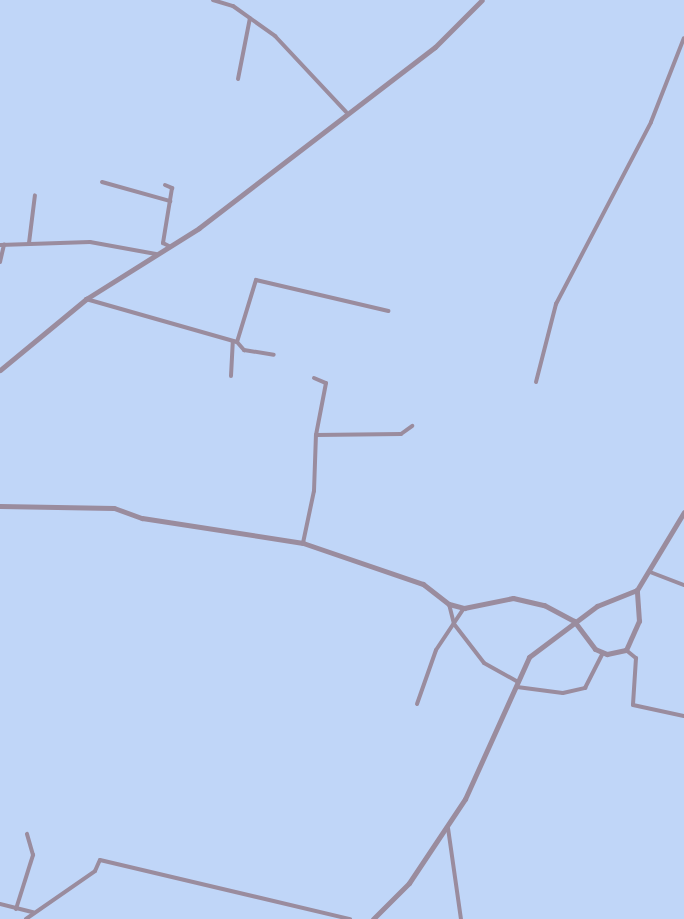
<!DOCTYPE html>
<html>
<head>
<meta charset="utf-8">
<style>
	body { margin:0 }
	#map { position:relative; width:684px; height:919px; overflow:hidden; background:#c0d6f8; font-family:"Open Sans",sans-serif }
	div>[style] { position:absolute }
	.minor>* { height:4px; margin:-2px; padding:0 2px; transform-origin:2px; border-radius:2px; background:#9a8c9e }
	.tertiary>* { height:5px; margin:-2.5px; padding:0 2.5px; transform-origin:2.5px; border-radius:2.5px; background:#9a8c9e }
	span { translate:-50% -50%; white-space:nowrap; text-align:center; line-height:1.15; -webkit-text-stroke:7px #d2e2fc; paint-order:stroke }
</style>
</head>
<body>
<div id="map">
	<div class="minor">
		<i style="left:213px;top:0;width:21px;rotate:17deg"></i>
		<i style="left:233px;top:6px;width:52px;rotate:35.5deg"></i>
		<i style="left:275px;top:36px;width:104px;rotate:46.9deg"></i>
		<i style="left:238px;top:79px;width:62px;rotate:-78.9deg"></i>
		<i style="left:102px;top:182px;width:71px;rotate:15.6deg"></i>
		<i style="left:165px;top:185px;width:8px;rotate:23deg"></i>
		<i style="left:172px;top:188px;width:56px;rotate:99.3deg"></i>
		<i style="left:163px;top:243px;width:7px;rotate:27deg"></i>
		<i style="left:29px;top:243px;width:48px;rotate:-82.9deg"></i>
		<i style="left:0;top:245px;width:90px;rotate:-1.9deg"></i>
		<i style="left:90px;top:242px;width:67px;rotate:10.3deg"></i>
		<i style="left:0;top:262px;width:18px;rotate:-77deg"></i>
		<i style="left:86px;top:299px;width:157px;rotate:15.9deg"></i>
		<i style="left:237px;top:342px;width:65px;rotate:-73deg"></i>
		<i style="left:256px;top:280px;width:136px;rotate:13.2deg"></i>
		<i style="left:237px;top:342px;width:11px;rotate:49deg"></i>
		<i style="left:244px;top:350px;width:30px;rotate:9deg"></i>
		<i style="left:231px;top:376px;width:35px;rotate:-87deg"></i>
		<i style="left:314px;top:378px;width:13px;rotate:23deg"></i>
		<i style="left:326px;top:383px;width:53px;rotate:100.9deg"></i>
		<i style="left:536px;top:382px;width:81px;rotate:-75.6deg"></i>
		<i style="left:556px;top:304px;width:205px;rotate:-62.4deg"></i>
		<i style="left:651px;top:122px;width:90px;rotate:-68.6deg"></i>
		<i style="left:303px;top:543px;width:53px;rotate:-78.1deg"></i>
		<i style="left:314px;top:491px;width:56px;rotate:-88deg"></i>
		<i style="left:316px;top:435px;width:85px;rotate:-0.7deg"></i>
		<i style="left:401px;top:434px;width:14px;rotate:-36deg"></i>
		<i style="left:650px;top:572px;width:36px;rotate:21deg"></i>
		<i style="left:449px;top:604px;width:21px;rotate:76deg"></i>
		<i style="left:454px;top:624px;width:49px;rotate:52.4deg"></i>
		<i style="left:484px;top:663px;width:39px;rotate:29deg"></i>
		<i style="left:626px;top:650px;width:13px;rotate:39deg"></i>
		<i style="left:636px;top:658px;width:47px;rotate:93.7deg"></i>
		<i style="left:633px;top:705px;width:52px;rotate:12.2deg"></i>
		<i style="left:517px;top:687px;width:46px;rotate:7.4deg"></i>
		<i style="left:563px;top:693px;width:23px;rotate:-13deg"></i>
		<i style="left:585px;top:688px;width:39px;rotate:-63deg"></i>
		<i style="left:417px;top:704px;width:57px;rotate:-70.6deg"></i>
		<i style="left:436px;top:650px;width:50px;rotate:-56.3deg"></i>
		<i style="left:448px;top:828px;width:92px;rotate:81.9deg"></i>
		<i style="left:0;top:904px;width:34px;rotate:14deg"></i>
		<i style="left:16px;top:909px;width:57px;rotate:-72.5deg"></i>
		<i style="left:33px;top:855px;width:22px;rotate:-106deg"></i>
		<i style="left:26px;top:919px;width:84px;rotate:-34.8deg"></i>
		<i style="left:95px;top:871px;width:12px;rotate:-66deg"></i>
		<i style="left:100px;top:860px;width:257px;rotate:13.3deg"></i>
	</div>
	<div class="tertiary">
		<i style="left:0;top:370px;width:112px;rotate:-39.5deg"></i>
		<i style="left:86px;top:299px;width:133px;rotate:-32.1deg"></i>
		<i style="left:199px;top:228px;width:297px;rotate:-37.5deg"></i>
		<i style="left:435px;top:47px;width:66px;rotate:-45deg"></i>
		<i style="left:0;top:506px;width:114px;rotate:1deg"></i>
		<i style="left:114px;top:508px;width:30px;rotate:20deg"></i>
		<i style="left:142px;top:518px;width:163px;rotate:8.8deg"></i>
		<i style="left:303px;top:543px;width:127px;rotate:18.9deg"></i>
		<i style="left:423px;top:584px;width:33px;rotate:38deg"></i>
		<i style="left:449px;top:604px;width:16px;rotate:15deg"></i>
		<i style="left:464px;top:608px;width:50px;rotate:-11.5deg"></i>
		<i style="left:513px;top:598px;width:32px;rotate:13deg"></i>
		<i style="left:544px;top:605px;width:34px;rotate:28deg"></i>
		<i style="left:574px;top:621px;width:35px;rotate:53deg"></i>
		<i style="left:595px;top:649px;width:13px;rotate:23deg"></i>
		<i style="left:607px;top:654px;width:19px;rotate:-12deg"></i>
		<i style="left:626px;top:650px;width:32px;rotate:-66deg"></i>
		<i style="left:639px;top:621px;width:31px;rotate:-94deg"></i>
		<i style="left:373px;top:919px;width:51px;rotate:-45deg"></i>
		<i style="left:409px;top:883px;width:101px;rotate:-56.3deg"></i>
		<i style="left:465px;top:799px;width:156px;rotate:-65.7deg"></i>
		<i style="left:529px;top:657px;width:85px;rotate:-36.9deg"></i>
		<i style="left:597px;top:606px;width:43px;rotate:-21.8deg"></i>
		<i style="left:637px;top:590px;width:91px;rotate:-58.9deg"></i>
	</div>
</div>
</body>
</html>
